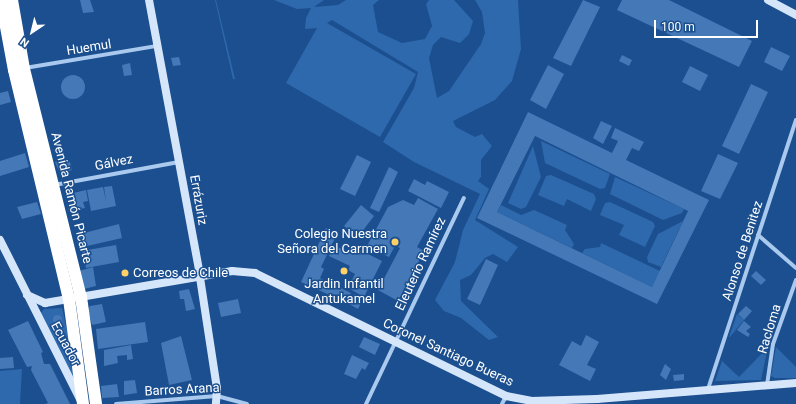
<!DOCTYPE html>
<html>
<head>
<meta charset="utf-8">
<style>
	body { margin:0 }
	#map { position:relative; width:796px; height:404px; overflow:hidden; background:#1b4f8f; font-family:Roboto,sans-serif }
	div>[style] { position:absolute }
	.green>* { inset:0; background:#2e69ad }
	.building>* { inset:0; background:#4478b7 }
	.round { border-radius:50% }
	.street>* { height:4px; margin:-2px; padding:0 2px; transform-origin:2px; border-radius:2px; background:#a9c9ee }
	.secondary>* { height:8px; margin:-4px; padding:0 4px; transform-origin:4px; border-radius:4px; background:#d6e6fa }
	.highway>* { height:12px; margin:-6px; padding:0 6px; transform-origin:6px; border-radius:6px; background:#fff }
	.dots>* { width:11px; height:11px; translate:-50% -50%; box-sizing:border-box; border:2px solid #1b4f8f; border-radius:50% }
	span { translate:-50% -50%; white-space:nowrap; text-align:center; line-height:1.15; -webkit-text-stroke:3px #1b4f8f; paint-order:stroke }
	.street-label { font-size:13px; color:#fff }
	.poi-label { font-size:13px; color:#fff }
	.right { translate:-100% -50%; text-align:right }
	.left { translate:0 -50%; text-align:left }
	.north { position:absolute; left:12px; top:12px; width:40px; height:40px; -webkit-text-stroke:3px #1b4f8f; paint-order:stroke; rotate:215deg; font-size:11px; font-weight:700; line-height:16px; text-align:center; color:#fff }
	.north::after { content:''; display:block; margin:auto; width:14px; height:18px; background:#fff; clip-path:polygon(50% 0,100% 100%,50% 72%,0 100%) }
	.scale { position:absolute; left:654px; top:20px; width:104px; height:18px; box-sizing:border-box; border:2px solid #fff; border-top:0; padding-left:5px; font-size:12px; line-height:14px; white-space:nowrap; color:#fff; -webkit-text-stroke:3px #1b4f8f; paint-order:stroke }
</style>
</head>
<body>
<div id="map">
	<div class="green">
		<i style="clip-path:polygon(215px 0,216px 0,235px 79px,233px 79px)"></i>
		<i style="clip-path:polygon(274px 0,324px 0,314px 7px,338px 5px,346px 0,379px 0,373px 5px,378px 32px,402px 43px,425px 39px,432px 26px,426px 4px,429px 0,454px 0,473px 21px,469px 34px,460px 43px,441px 37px,433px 45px,429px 58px,437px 98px,449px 91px,481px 44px,485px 33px,482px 12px,475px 0,518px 0,521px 49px,512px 81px,495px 100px,453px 121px,456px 127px,475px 137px,482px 134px,492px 146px,481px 160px,481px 177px,478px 181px,489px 189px,475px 220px,518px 247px,507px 262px,493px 254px,485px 258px,471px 275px,460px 280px,461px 301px,498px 337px,489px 340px,461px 318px,444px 311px,435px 300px,455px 262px,463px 230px,480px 194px,414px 162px,383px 142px,414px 88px,418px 72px,332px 20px,327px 23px,416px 74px,380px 137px,286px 83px,317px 28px,305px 29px,306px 18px,311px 8px,297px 9px)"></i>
		<i style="clip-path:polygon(541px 141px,610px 174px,605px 188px,600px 189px,545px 163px)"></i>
		<i style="clip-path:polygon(533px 146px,541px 177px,526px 207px,521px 209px,508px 203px)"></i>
		<i style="clip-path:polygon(551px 175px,594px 194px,596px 199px,591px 211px,567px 199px,564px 206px,538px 195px,546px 176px)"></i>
		<i style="clip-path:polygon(615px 177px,684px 209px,682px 213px,663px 220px,610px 194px)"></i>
		<i style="clip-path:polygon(610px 202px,653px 222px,655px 226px,645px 247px,619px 235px,624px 225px,600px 215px,605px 203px)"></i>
		<i style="clip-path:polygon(501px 205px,521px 215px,534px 210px,567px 225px,565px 230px,574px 244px,572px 248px,497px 212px)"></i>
		<i style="clip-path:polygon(683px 221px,661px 267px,648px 262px,647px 257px,658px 234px)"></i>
		<i style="clip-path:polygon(601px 243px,660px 271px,652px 287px,582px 253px,585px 249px,600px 247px)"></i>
		<i style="clip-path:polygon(62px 308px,71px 348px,76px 386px,40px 314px,44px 309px)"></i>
		<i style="clip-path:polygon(737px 314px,744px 320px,730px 337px,729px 337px)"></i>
		<i style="clip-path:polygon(768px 347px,761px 380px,715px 381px,722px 361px,739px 377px)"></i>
		<i style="clip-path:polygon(776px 347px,796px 367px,796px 378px,775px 378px,771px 376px)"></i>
		<i style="clip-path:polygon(22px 369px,20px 404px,0 404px,0 371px)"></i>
	</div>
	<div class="building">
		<i style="clip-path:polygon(80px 0,90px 0,94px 12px,83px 13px)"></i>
		<i style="clip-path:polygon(583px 0,600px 7px,571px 66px,553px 58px)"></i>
		<i style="clip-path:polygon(622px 0,669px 0,752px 41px,739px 67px,617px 10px)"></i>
		<i style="clip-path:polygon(771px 47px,790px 56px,782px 71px,764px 62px)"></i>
		<i style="clip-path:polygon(622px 55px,632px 60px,629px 66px,619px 61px)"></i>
		<i style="clip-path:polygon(179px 57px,181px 65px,173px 66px,171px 58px)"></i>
		<i style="clip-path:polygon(130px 63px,132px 75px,124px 76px,122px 65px)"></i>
		<i style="clip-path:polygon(548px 65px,564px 74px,546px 109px,530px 100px)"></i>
		<i style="clip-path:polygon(690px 66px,708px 75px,700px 91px,682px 82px)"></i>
		<i class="round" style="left:61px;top:75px;width:24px;height:24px"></i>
		<i style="clip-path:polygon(751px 84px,768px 92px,739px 154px,722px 146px)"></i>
		<i style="clip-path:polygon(8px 91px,11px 102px,0 105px,0 93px)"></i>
		<i style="clip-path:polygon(evenodd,528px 112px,612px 153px,618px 141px,611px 138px,615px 128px,644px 142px,639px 151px,632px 148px,626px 160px,709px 200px,657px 304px,477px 218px,528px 112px,535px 136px,688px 211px,652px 287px,497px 212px,535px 136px)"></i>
		<i style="clip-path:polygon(601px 121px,612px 126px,603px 144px,593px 138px)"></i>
		<i style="clip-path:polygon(25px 153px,29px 167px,0 176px,0 161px)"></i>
		<i style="clip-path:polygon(718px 154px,738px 163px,720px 199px,701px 191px)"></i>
		<i style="clip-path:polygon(357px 155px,371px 162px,355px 196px,340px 189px)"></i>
		<i style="clip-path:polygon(64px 160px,65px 163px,70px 162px,72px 170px,60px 173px,55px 162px)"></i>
		<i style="clip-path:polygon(389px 167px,398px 172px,379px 212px,370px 208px)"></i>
		<i style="clip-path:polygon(414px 179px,425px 185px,427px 181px,449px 192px,441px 208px,408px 191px)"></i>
		<i style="clip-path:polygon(112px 186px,116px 206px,91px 211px,87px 190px,103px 187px,106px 201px,104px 187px)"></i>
		<i style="clip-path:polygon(86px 190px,88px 201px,83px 202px,85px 208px,69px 211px,65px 195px)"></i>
		<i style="clip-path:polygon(418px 198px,438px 209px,417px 247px,424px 251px,398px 301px,378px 290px,400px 248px,395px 246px,389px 257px,367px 246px,388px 207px,403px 200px,414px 205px)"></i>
		<i style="clip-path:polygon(37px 202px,41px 214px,22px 219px,17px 207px)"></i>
		<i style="clip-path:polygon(361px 205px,374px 216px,358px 237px,344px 226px)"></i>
		<i style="clip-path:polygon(119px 224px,122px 238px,83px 247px,77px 242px,80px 234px)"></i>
		<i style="clip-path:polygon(326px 228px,337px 234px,321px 267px,324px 269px,320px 278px,351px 293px,347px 303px,301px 282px)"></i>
		<i style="clip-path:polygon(116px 245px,119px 262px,86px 268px,82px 251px)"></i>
		<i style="clip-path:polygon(334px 245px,353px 255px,356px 248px,382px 261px,364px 297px,348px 288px,355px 274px,348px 270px,350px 266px,329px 256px)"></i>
		<i style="clip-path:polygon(486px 259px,498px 265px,480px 305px,467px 299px)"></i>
		<i style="clip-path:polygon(93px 267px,96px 286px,84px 289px,79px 271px)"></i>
		<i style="clip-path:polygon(756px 271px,766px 280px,761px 285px,751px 276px)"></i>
		<i style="clip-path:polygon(189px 289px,195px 309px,186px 311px,184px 299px,180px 299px,179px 291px)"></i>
		<i style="clip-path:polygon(354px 294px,363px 299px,358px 309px,349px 304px)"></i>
		<i style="clip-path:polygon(238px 299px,241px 313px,221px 317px,218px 303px)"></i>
		<i style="clip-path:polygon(102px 304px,106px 322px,92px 325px,88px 310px,90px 306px)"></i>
		<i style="clip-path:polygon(746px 306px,752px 311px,744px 320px,738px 314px)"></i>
		<i class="round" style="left:52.5px;top:314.5px;width:9px;height:9px"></i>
		<i style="clip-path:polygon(28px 321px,43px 352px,41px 353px,44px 364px,50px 364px,70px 404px,45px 404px,48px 403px,31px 370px,32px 366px,27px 367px,8px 330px)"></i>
		<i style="clip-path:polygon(744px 321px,751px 327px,746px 331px,750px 334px,748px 337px,737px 330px)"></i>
		<i style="clip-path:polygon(145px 322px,148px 342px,98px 349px,96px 329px)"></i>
		<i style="clip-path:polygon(586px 335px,599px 342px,587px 365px,596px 369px,590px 381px,559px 365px,572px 341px,581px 346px)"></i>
		<i style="clip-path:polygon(181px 336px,192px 380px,169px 385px,161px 343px)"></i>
		<i style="clip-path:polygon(364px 337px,380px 344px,375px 355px,359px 347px)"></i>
		<i style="clip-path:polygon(131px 345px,133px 359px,127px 360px,127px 355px,117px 356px,118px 363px,104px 366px,104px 350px)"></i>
		<i style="clip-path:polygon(352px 355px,369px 363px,365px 370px,362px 368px,356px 379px,344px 374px)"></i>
		<i style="clip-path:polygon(13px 357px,14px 368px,0 369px,0 358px)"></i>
		<i style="clip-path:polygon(665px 364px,671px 369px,666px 380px,660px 375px)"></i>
		<i style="clip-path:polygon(684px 374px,684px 380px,674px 381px,673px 375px)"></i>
		<i style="clip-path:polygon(135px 380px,137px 393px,124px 395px,124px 381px)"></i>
		<i style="clip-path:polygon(117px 384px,119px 397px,102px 398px,101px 386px)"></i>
	</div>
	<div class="street">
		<i style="left:25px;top:68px;width:134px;rotate:-9.5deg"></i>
		<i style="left:54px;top:185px;width:127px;rotate:-10.4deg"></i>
		<i style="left:758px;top:235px;width:50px;rotate:41deg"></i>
		<i style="left:767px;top:385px;width:41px;rotate:-81.7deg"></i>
		<i style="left:773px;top:344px;width:68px;rotate:-70.2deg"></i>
		<i style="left:708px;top:389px;width:283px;rotate:-71.9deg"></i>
		<i style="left:116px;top:404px;width:101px;rotate:-4.5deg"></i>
		<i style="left:217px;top:396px;width:31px;rotate:15deg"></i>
		<i style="left:366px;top:404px;width:228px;rotate:-64.6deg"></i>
		<i style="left:502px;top:404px;width:9px;rotate:-63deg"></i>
	</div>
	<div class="secondary">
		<i style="left:149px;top:0;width:276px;rotate:79.5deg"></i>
		<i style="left:199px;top:271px;width:118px;rotate:81.3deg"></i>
		<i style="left:217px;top:388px;width:16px;rotate:94deg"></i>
		<i style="left:768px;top:0;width:32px;rotate:28deg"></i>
		<i style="left:0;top:240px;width:178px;rotate:63.3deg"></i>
		<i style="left:27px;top:295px;width:20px;rotate:24deg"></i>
		<i style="left:45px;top:303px;width:190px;rotate:-9.7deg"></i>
		<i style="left:232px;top:271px;width:23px;rotate:5deg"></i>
		<i style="left:255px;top:273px;width:280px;rotate:26.1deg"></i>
		<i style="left:506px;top:396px;width:25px;rotate:11deg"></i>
		<i style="left:531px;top:401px;width:66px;rotate:-1.7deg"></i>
		<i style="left:597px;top:399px;width:200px;rotate:-4.6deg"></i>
	</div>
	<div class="highway">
		<i style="left:1px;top:0;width:71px;rotate:79.5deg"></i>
		<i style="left:14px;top:70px;width:236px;rotate:76.5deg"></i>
		<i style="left:69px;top:299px;width:106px;rotate:82.4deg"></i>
		<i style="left:12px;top:0;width:70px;rotate:80.1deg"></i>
		<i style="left:24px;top:69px;width:235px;rotate:76deg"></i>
		<i style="left:81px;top:297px;width:108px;rotate:82deg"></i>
	</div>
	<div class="dots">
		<i style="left:395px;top:242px;background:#ffd166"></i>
		<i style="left:344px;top:271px;background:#ffd166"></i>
		<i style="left:125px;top:273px;background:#ffd166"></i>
	</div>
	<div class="street-label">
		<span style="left:89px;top:48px;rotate:-9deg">Huemul</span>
		<span style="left:114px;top:163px;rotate:-11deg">Gálvez</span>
		<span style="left:71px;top:198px;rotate:76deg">Avenida Ramón Picarte</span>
		<span style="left:198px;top:200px;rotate:80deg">Errázuriz</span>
		<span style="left:743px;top:251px;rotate:-72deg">Alonso de Benitez</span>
		<span style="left:421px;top:264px;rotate:-65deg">Eleuterio Ramírez</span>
		<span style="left:770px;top:329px;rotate:-73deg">Racloma</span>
		<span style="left:65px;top:344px;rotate:62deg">Ecuador</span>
		<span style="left:448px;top:353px;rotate:25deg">Coronel Santiago Bueras</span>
		<span style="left:182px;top:390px;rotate:-3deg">Barros Arana</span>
	</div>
	<div class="poi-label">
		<span class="right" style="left:387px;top:242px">Colegio Nuestra<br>Señora del Carmen</span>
		<span class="left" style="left:133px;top:273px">Correos de Chile</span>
		<span style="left:344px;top:292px">Jardin Infantil<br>Antukamel</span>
	</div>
	<div class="north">N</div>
	<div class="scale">100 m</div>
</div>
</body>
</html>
